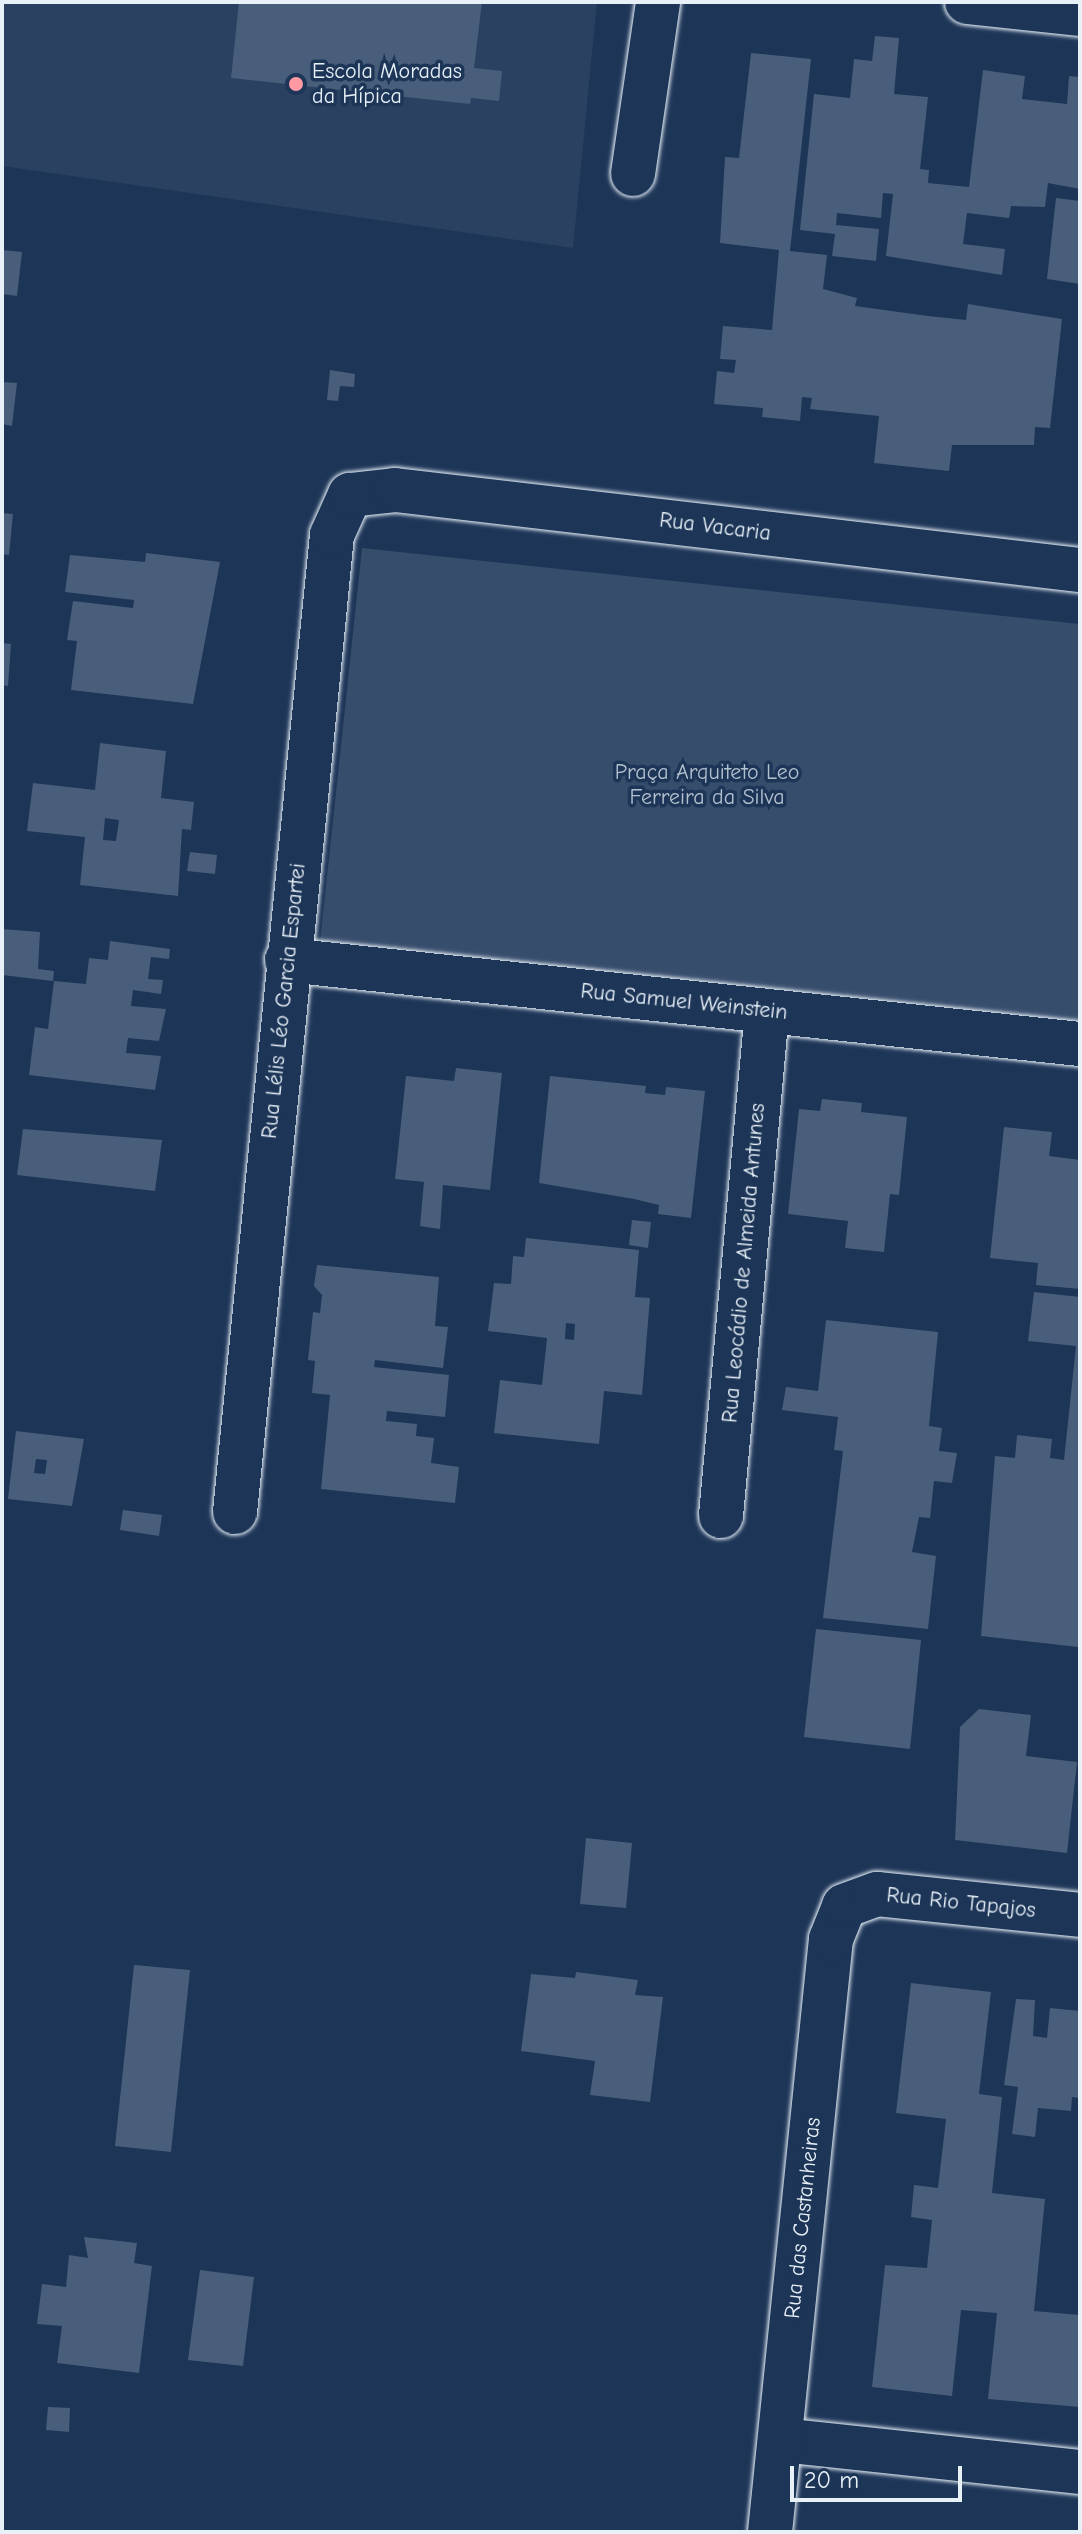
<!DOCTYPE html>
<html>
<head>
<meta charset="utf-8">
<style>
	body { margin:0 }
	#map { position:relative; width:1082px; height:2534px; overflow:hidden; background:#1d3557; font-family:"Comic Neue",sans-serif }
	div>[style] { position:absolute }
	.built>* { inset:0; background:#2a4162 }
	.green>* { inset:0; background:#374d6c }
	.building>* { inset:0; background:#495e7a }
	.roads { filter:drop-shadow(0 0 2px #e8f1f8) drop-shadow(0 0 2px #e8f1f8) }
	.minor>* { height:44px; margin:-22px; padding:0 22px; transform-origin:22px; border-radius:22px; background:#1d3557 }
	.dots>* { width:22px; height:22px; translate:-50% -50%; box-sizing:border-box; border:4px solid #1d3557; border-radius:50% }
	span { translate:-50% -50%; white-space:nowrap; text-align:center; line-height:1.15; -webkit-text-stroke:7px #1d3557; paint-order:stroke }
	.poi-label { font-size:22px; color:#e8f1f8 }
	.left { translate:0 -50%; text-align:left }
	.street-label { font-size:22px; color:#e8f1f8 }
	.park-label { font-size:22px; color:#b3c0ce }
	.frame { position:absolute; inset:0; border:4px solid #e8f1f8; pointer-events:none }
	.scale { position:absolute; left:790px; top:2466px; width:172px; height:36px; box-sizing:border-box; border:4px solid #e8f1f8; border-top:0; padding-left:10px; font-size:24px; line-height:28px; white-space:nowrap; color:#e8f1f8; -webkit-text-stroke:6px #1d3557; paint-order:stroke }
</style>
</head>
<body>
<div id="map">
	<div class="built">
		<i style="clip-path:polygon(2px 2px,597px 2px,573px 248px,2px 166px)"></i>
	</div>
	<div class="green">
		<i style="clip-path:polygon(362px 548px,1080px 624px,1080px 1025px,320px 943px)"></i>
	</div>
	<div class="building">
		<i style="clip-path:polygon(239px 2px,482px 2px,474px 68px,502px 71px,499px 101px,471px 98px,470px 104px,231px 78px)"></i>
		<i style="clip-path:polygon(875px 36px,899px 38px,894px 94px,928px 97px,920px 169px,929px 170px,928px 183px,969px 187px,983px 70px,1025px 76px,1022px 99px,1067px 104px,1069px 76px,1080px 77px,1080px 189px,1048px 183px,1045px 207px,1011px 206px,1009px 218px,967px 213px,963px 244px,1005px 249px,1002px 275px,886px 256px,893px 194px,883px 193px,881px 218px,837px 213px,836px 225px,879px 229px,876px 261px,832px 256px,835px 234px,800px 230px,814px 94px,850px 98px,854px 59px,872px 61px)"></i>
		<i style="clip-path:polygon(751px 53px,811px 59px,790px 251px,827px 255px,823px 289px,857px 298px,855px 306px,928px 316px,966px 320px,968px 304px,1062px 319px,1050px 428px,1035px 427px,1034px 445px,952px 445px,949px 471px,874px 463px,879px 416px,810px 409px,812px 398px,802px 397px,800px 421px,762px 417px,763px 408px,714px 404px,717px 371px,734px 373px,736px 360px,720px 359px,723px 326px,772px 330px,779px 250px,720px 243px,725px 157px,739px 158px)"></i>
		<i style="clip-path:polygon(1056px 198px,1080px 201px,1080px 284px,1047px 279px)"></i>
		<i style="clip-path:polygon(2px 250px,22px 252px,17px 296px,2px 294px)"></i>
		<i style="clip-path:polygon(330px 370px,355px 374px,354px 387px,340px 386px,338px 401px,327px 400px)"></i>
		<i style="clip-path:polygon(2px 382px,17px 383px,12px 426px,2px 424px)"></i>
		<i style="clip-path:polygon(2px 513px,13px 514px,9px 555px,2px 554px)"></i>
		<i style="clip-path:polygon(146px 553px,220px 562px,193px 704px,71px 690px,77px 641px,67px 640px,73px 601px,133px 608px,134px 600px,65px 592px,70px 555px,145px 562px)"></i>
		<i style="clip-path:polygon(2px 643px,11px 644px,8px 686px,2px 685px)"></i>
		<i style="clip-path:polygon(evenodd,100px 743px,166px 751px,161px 798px,194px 802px,191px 830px,182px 829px,178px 896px,80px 885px,85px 837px,27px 831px,33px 783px,95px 790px,100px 743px,105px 818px,119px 820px,116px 841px,103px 840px,105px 818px)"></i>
		<i style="clip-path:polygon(190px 852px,217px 855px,215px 874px,187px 871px)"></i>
		<i style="clip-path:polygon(2px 929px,40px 932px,38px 969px,54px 971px,53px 981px,2px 975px)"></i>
		<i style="clip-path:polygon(110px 941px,170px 949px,169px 959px,151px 957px,148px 979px,163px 980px,161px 994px,133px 990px,131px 1006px,166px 1009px,159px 1041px,128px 1038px,126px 1053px,161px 1056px,155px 1090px,29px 1075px,35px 1027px,48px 1029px,54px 981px,86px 984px,89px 958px,108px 960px)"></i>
		<i style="clip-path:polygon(456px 1068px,502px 1073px,490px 1190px,443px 1185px,440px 1229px,420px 1226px,424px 1182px,395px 1179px,406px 1076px,454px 1081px)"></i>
		<i style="clip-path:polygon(550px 1076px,646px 1086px,645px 1093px,665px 1095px,666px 1087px,705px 1091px,691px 1218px,658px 1214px,659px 1205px,634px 1199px,539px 1183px)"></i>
		<i style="clip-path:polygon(822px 1099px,862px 1103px,861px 1112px,907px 1117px,899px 1195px,890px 1194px,884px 1252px,845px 1248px,848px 1221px,788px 1214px,799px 1109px,820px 1111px)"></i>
		<i style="clip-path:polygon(1004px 1127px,1052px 1132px,1049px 1156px,1080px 1160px,1080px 1289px,1036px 1285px,1038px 1263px,990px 1258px)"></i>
		<i style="clip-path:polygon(23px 1129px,162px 1140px,155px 1191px,17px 1175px)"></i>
		<i style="clip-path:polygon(632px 1220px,651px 1222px,648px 1248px,629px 1245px)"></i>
		<i style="clip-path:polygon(evenodd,526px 1238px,639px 1250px,635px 1297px,650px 1298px,642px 1395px,604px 1391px,599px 1444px,494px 1433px,500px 1380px,542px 1385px,547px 1338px,488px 1331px,494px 1283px,511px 1284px,513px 1256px,524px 1257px,526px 1238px,566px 1323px,575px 1324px,574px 1340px,565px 1339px,566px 1323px)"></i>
		<i style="clip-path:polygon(317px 1265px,439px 1277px,435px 1326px,448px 1327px,443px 1368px,375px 1360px,374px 1367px,449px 1375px,445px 1417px,387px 1411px,386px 1421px,417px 1424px,416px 1436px,434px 1438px,431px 1463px,459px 1467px,455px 1503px,321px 1489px,330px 1395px,312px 1393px,315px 1361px,308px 1360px,313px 1312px,320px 1313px,322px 1295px,314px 1286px)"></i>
		<i style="clip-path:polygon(1034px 1292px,1080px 1297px,1078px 1647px,981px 1636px,995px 1456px,1015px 1458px,1017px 1435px,1052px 1439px,1050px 1458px,1064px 1460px,1076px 1346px,1028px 1341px)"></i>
		<i style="clip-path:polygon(826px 1320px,938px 1332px,929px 1426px,942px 1428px,939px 1451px,957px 1453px,952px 1483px,934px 1481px,930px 1518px,919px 1517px,912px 1552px,936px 1556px,928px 1629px,823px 1618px,843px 1451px,834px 1450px,838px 1417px,782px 1410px,786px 1387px,818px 1391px)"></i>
		<i style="clip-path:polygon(evenodd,16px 1431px,84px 1439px,72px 1506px,8px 1499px,16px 1431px,36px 1459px,47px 1460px,45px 1474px,34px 1473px,36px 1459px)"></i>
		<i style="clip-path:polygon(123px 1510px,162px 1515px,159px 1536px,120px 1530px)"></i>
		<i style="clip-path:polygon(816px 1629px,921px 1640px,910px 1749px,804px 1737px)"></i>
		<i style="clip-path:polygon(979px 1709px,1031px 1715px,1026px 1756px,1077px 1762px,1067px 1853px,955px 1840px,960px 1727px)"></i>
		<i style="clip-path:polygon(586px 1838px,632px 1843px,626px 1908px,580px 1904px)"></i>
		<i style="clip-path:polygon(134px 1965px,190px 1970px,171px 2152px,115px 2146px)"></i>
		<i style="clip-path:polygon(576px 1972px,638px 1980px,635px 1995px,663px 1997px,650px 2102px,590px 2095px,595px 2061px,521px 2051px,531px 1974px,575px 1978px)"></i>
		<i style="clip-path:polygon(911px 1983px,991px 1992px,979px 2094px,1002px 2097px,992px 2193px,1045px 2199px,1034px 2311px,1080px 2315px,1080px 2407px,988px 2399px,997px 2313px,961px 2310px,952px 2396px,872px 2387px,885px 2265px,927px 2268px,932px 2220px,911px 2217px,914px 2185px,938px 2188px,946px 2119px,896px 2113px)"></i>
		<i style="clip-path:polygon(1016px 1999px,1035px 2000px,1033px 2036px,1047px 2038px,1050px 2008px,1080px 2011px,1080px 2098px,1072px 2097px,1071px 2111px,1038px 2108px,1035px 2137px,1012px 2134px,1018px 2087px,1004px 2085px)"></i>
		<i style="clip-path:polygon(84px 2237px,137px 2243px,134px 2263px,152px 2266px,139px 2373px,57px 2363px,62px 2326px,37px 2324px,42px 2284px,66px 2287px,69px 2255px,88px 2258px)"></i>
		<i style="clip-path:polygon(200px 2270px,254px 2277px,243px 2366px,188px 2360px)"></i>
		<i style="clip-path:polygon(48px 2407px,70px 2408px,69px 2432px,46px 2430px)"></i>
	</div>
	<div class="roads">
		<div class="minor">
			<i style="left:967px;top:2px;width:114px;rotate:6.1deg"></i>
			<i style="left:633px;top:174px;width:174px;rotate:-81.7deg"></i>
			<i style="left:287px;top:960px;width:797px;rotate:6.05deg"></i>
			<i style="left:235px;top:1512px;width:982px;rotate:-84.33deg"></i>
			<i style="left:332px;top:535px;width:44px;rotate:-65.8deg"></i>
			<i style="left:350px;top:495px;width:45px;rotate:-6.3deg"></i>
			<i style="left:395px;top:490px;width:690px;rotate:6.66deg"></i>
			<i style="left:721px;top:1516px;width:507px;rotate:-84.8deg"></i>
			<i style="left:781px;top:2440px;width:301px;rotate:6.1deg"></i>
			<i style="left:770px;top:2532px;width:596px;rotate:-84.13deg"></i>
			<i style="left:831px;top:1939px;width:35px;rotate:-68deg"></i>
			<i style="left:844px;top:1906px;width:35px;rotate:-20deg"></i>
			<i style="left:877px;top:1894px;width:204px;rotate:5.9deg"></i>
		</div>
	</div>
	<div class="dots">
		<i style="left:296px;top:84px;background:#ff9aa2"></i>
	</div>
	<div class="poi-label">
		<span class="left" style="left:312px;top:84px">Escola Moradas<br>da Hípica</span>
	</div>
	<div class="street-label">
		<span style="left:715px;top:527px;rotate:7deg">Rua Vacaria</span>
		<span style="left:284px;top:1001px;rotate:-84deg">Rua Lélis Léo Garcia Espartei</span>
		<span style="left:684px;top:1002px;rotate:6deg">Rua Samuel Weinstein</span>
		<span style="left:744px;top:1263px;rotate:-85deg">Rua Leocádio de Almeida Antunes</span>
		<span style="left:961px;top:1903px;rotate:6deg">Rua Rio Tapajos</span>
		<span style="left:803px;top:2218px;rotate:-84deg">Rua das Castanheiras</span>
	</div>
	<div class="park-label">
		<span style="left:707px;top:785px">Praça Arquiteto Leo<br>Ferreira da Silva</span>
	</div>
	<div class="frame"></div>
	<div class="scale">20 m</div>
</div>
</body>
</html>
